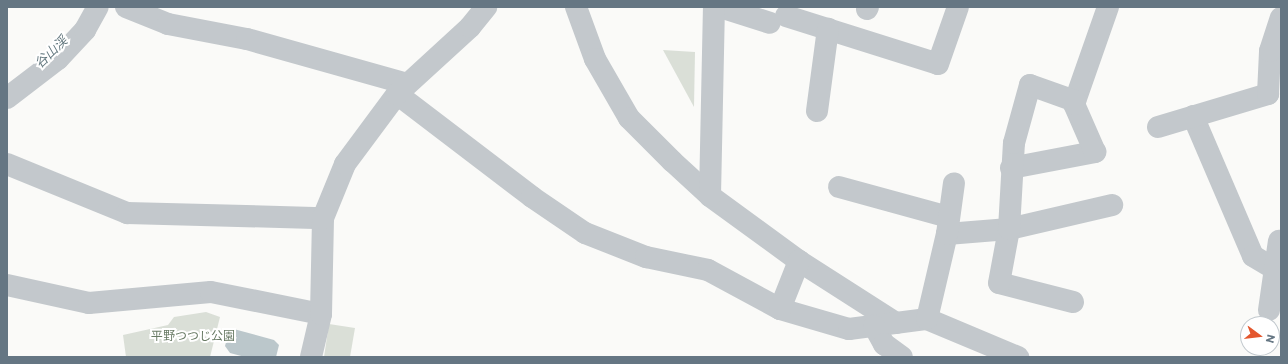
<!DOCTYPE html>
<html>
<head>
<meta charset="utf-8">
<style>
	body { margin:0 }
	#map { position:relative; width:1288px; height:364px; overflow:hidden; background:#fafaf8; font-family:Commissioner,"Noto Sans JP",sans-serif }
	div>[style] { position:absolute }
	.green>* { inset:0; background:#dadfd7 }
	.water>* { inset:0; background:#bbc7cb }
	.minor>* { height:22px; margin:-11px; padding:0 11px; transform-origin:11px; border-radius:11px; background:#c3c8cc }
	span { translate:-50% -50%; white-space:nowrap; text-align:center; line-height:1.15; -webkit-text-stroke:4px #fff; paint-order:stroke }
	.park-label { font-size:12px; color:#687a64 }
	.water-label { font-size:13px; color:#60757c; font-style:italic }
	.frame { position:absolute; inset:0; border:8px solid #657683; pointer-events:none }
	.north { position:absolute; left:1240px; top:316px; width:40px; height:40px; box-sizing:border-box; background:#fff; border:1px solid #c1c8cd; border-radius:50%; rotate:105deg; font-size:11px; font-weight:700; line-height:16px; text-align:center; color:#657683 }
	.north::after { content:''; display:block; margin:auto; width:14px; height:18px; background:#e4572e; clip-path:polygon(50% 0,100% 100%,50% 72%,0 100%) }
</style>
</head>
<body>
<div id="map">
	<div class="green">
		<i style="clip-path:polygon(663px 50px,695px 52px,694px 107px)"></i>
		<i style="clip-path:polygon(206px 312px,220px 317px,210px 357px,126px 357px,123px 335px,168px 325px,174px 317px)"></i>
		<i style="clip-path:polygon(329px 324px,355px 328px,350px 357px,324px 357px)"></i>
	</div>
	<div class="water">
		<i style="clip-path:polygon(230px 328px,274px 340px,279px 345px,276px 357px,245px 357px,230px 353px,225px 346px)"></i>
	</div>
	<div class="minor">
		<i style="left:126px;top:7px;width:45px;rotate:22deg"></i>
		<i style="left:168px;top:24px;width:80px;rotate:10.8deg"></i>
		<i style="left:247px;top:39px;width:166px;rotate:15.7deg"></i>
		<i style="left:576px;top:7px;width:55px;rotate:69.9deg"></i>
		<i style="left:595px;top:59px;width:68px;rotate:60deg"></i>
		<i style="left:629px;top:118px;width:61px;rotate:45deg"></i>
		<i style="left:672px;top:161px;width:52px;rotate:42.6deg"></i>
		<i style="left:710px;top:196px;width:110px;rotate:36.1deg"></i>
		<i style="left:799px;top:261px;width:115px;rotate:32.6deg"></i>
		<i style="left:720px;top:7px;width:52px;rotate:17.7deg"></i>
		<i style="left:867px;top:9px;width:2px;rotate:-63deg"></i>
		<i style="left:786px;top:16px;width:159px;rotate:17.5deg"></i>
		<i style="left:938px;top:64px;width:60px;rotate:-70.7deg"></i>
		<i style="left:397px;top:94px;width:170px;rotate:37.3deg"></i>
		<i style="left:532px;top:197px;width:64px;rotate:34.2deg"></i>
		<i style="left:585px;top:233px;width:66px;rotate:21.5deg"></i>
		<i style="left:646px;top:257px;width:63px;rotate:11.8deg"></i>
		<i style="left:708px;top:270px;width:82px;rotate:28.4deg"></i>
		<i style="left:780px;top:309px;width:72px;rotate:16.2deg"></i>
		<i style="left:849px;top:329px;width:79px;rotate:-7.3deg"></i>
		<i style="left:927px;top:319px;width:99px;rotate:22.7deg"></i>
		<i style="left:7px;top:98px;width:64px;rotate:-37.4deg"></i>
		<i style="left:58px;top:59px;width:40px;rotate:-47deg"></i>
		<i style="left:85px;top:30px;width:26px;rotate:-61deg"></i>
		<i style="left:817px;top:111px;width:83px;rotate:-82.4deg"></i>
		<i style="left:1193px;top:116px;width:152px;rotate:66.8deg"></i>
		<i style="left:1253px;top:256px;width:26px;rotate:31deg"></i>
		<i style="left:1158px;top:127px;width:115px;rotate:-16.7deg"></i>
		<i style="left:1268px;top:94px;width:43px;rotate:-87.3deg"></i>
		<i style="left:1270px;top:51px;width:35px;rotate:-72deg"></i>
		<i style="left:7px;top:164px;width:130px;rotate:22.2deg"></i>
		<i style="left:127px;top:213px;width:196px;rotate:1.5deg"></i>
		<i style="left:1011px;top:168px;width:86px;rotate:-10.8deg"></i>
		<i style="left:1095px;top:152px;width:52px;rotate:-113.6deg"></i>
		<i style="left:1074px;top:104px;width:103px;rotate:-70.7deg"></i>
		<i style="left:839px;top:187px;width:114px;rotate:15.3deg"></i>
		<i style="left:710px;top:196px;width:189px;rotate:-88.8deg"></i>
		<i style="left:947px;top:234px;width:62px;rotate:-4.6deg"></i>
		<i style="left:1009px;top:229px;width:106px;rotate:-13.1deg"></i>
		<i style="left:7px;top:285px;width:84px;rotate:12.4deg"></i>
		<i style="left:89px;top:303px;width:122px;rotate:-5.2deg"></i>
		<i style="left:211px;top:292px;width:112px;rotate:11.3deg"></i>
		<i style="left:1073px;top:302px;width:76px;rotate:-165.6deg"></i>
		<i style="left:999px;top:283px;width:55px;rotate:-79.5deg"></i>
		<i style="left:1009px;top:229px;width:86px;rotate:-86.7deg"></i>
		<i style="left:1014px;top:143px;width:60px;rotate:-74.6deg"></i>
		<i style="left:1030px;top:85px;width:48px;rotate:19.6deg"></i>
		<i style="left:780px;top:309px;width:52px;rotate:-68.4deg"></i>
		<i style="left:1269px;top:310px;width:70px;rotate:-81.8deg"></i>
		<i style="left:927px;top:319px;width:87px;rotate:-76.8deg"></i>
		<i style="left:947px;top:234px;width:51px;rotate:-82.2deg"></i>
		<i style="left:874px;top:326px;width:21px;rotate:61deg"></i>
		<i style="left:884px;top:344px;width:22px;rotate:36deg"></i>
		<i style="left:311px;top:357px;width:44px;rotate:-76.9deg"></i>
		<i style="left:321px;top:314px;width:96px;rotate:-88.8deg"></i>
		<i style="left:323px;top:218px;width:58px;rotate:-67.8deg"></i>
		<i style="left:345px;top:164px;width:87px;rotate:-53.4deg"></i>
		<i style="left:397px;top:94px;width:99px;rotate:-42.5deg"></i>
		<i style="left:470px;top:27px;width:26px;rotate:-51deg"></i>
	</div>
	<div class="park-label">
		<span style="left:193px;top:336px">平野つつじ公園</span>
	</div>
	<div class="water-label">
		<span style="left:51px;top:52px;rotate:-44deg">谷山渓</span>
	</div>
	<div class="frame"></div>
	<div class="north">N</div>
</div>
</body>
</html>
